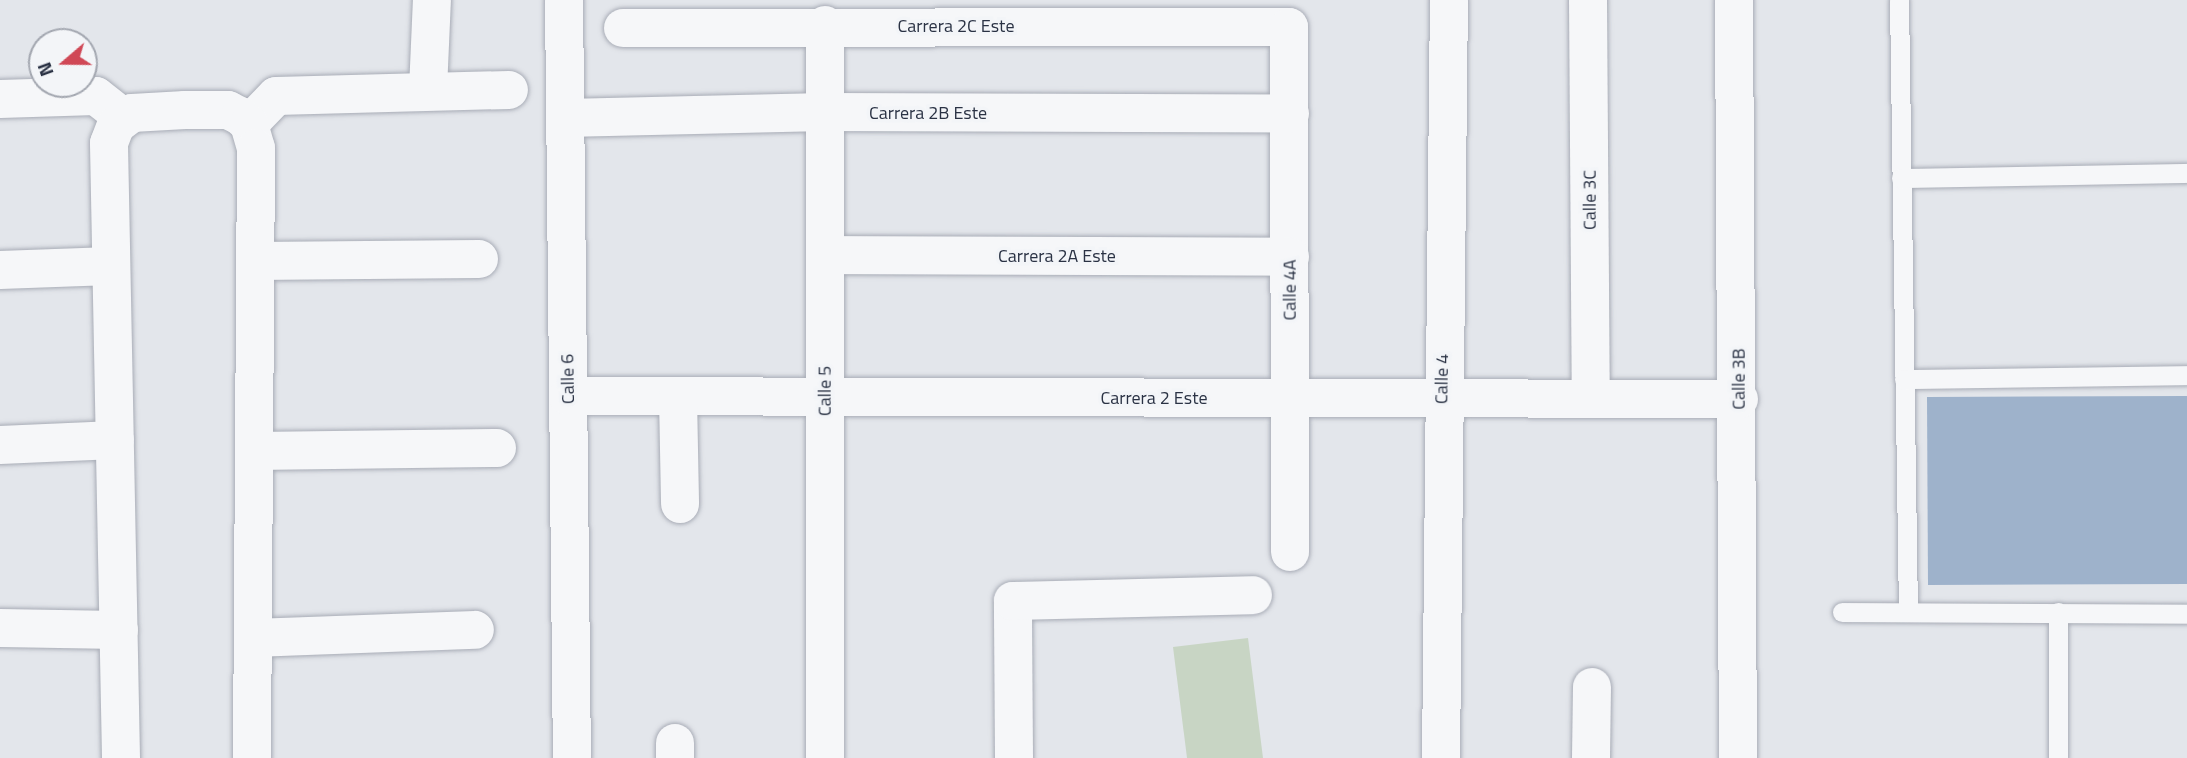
<!DOCTYPE html>
<html>
<head>
<meta charset="utf-8">
<style>
	body { margin:0 }
	#map { position:relative; width:2187px; height:758px; overflow:hidden; background:#e3e6eb; font-family:"Titillium Web",sans-serif }
	div>[style] { position:absolute }
	.green>* { inset:0; background:#c8d5c4 }
	.water>* { inset:0; background:#9eb2cb }
	.roads { filter:drop-shadow(0 0 2px #a8acb6) drop-shadow(0 0 2px #a8acb6) }
	.lane>* { height:19px; margin:-9.5px; padding:0 9.5px; transform-origin:9.5px; border-radius:9.5px; background:#f6f7f9 }
	.street>* { height:38px; margin:-19px; padding:0 19px; transform-origin:19px; border-radius:19px; background:#f6f7f9 }
	span { translate:-50% -50%; white-space:nowrap; text-align:center; line-height:1.15; -webkit-text-stroke:7px #f3f5f8; paint-order:stroke }
	.street-label { font-size:18px; color:#2a3244 }
	.north { position:absolute; left:28px; top:28px; width:70px; height:70px; box-sizing:border-box; background:#f3f5f8; border:2px solid #a3a7b0; border-radius:50%; rotate:250deg; font-size:19px; font-weight:700; line-height:28px; text-align:center; color:#2a3244 }
	.north::after { content:''; display:block; margin:auto; width:24px; height:32px; background:#d04856; clip-path:polygon(50% 0,100% 100%,50% 72%,0 100%) }
</style>
</head>
<body>
<div id="map">
	<div class="green">
		<i style="clip-path:polygon(1248px 638px,1263px 758px,1187px 758px,1173px 647px)"></i>
	</div>
	<div class="water">
		<i style="clip-path:polygon(2187px 396px,2187px 584px,1928px 585px,1927px 397px)"></i>
	</div>
	<div class="roads">
		<div class="lane">
			<i style="left:1899px;top:0;width:612px;rotate:89.16deg"></i>
			<i style="left:1901px;top:178px;width:286px;rotate:-1deg"></i>
			<i style="left:1904px;top:379px;width:283px;rotate:-0.8deg"></i>
			<i style="left:1842px;top:612px;width:345px;rotate:0.3deg"></i>
			<i style="left:2058px;top:612px;width:146px;rotate:90deg"></i>
		</div>
		<div class="street">
			<i style="left:564px;top:0;width:758px;rotate:89.4deg"></i>
			<i style="left:1588px;top:0;width:399px;rotate:89.6deg"></i>
			<i style="left:1734px;top:0;width:758px;rotate:89.7deg"></i>
			<i style="left:623px;top:28px;width:666px;rotate:-0.09deg"></i>
			<i style="left:1289px;top:27px;width:525px;rotate:89.89deg"></i>
			<i style="left:428px;top:90px;width:90px;rotate:-87.5deg"></i>
			<i style="left:0;top:99px;width:96px;rotate:-1.8deg"></i>
			<i style="left:96px;top:96px;width:34px;rotate:38deg"></i>
			<i style="left:565px;top:118px;width:260px;rotate:-1.3deg"></i>
			<i style="left:825px;top:112px;width:465px;rotate:0.2deg"></i>
			<i style="left:249px;top:124px;width:39px;rotate:-46deg"></i>
			<i style="left:276px;top:96px;width:233px;rotate:-1.5deg"></i>
			<i style="left:825px;top:255px;width:465px;rotate:0.2deg"></i>
			<i style="left:255px;top:261px;width:224px;rotate:-0.5deg"></i>
			<i style="left:0;top:270px;width:111px;rotate:-2.1deg"></i>
			<i style="left:568px;top:396px;width:1171px;rotate:0.15deg"></i>
			<i style="left:678px;top:397px;width:107px;rotate:88.9deg"></i>
			<i style="left:0;top:445px;width:115px;rotate:-2.5deg"></i>
			<i style="left:254px;top:451px;width:243px;rotate:-0.7deg"></i>
			<i style="left:0;top:628px;width:119px;rotate:1deg"></i>
			<i style="left:253px;top:638px;width:222px;rotate:-2.1deg"></i>
			<i style="left:675px;top:743px;width:15px;rotate:90deg"></i>
			<i style="left:121px;top:758px;width:615px;rotate:-91.12deg"></i>
			<i style="left:109px;top:143px;width:19px;rotate:-69deg"></i>
			<i style="left:116px;top:125px;width:20px;rotate:-37deg"></i>
			<i style="left:132px;top:113px;width:53px;rotate:-3.2deg"></i>
			<i style="left:185px;top:110px;width:43px"></i>
			<i style="left:228px;top:110px;width:13px;rotate:27deg"></i>
			<i style="left:240px;top:116px;width:12px;rotate:42deg"></i>
			<i style="left:249px;top:124px;width:25px;rotate:74deg"></i>
			<i style="left:256px;top:148px;width:610px;rotate:90.38deg"></i>
			<i style="left:825px;top:758px;width:733px;rotate:-90deg"></i>
			<i style="left:1014px;top:758px;width:157px;rotate:-90.4deg"></i>
			<i style="left:1013px;top:601px;width:240px;rotate:-1.4deg"></i>
			<i style="left:1441px;top:758px;width:758px;rotate:-89.4deg"></i>
			<i style="left:1591px;top:758px;width:71px;rotate:-89.2deg"></i>
		</div>
	</div>
	<div class="street-label">
		<span style="left:956px;top:26px">Carrera 2C Este</span>
		<span style="left:928px;top:113px">Carrera 2B Este</span>
		<span style="left:1590px;top:200px;rotate:-90deg">Calle 3C</span>
		<span style="left:1057px;top:256px">Carrera 2A Este</span>
		<span style="left:1290px;top:290px;rotate:-90deg">Calle 4A</span>
		<span style="left:568px;top:379px;rotate:-91deg">Calle 6</span>
		<span style="left:1442px;top:379px;rotate:-89deg">Calle 4</span>
		<span style="left:1739px;top:379px;rotate:-90deg">Calle 3B</span>
		<span style="left:825px;top:391px;rotate:-90deg">Calle 5</span>
		<span style="left:1154px;top:398px">Carrera 2 Este</span>
	</div>
	<div class="north">N</div>
</div>
</body>
</html>
